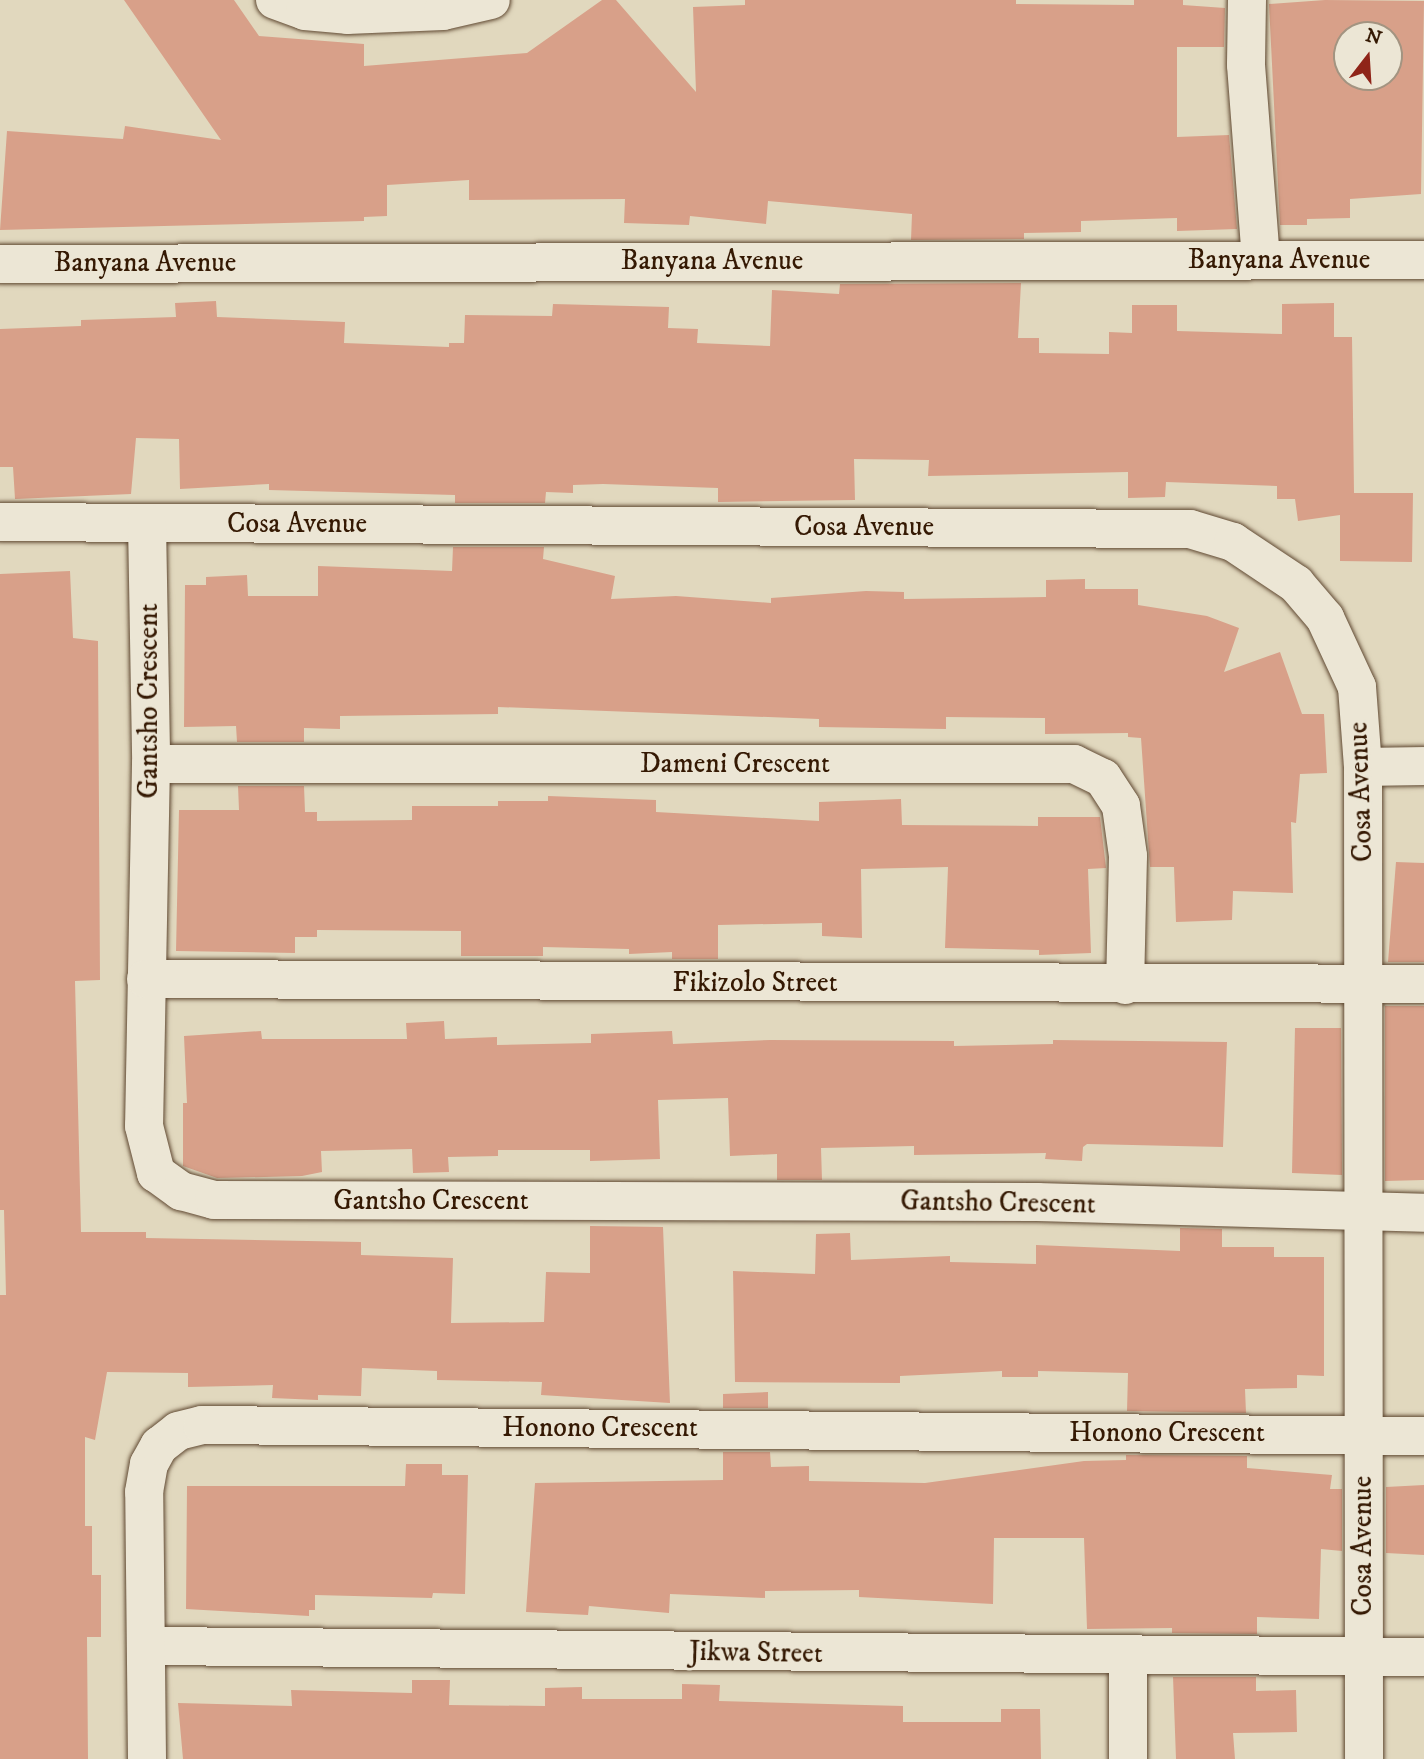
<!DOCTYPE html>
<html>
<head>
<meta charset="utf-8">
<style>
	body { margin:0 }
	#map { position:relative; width:1424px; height:1759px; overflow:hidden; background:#e1d8be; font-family:"IM FELL DW Pica",serif }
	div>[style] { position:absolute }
	.building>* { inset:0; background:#d8a089 }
	.roads { filter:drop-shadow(0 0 2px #604932) drop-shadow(0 0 2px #604932) }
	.minor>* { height:38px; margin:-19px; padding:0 19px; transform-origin:19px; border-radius:19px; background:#ece6d5 }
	span { translate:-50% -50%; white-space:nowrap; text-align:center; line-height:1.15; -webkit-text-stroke:5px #ece6d5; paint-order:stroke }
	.street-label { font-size:28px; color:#351903 }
	.north { position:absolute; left:1333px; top:21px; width:70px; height:70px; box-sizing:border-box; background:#ece6d5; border:2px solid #a39481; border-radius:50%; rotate:17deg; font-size:19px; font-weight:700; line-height:28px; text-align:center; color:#351903 }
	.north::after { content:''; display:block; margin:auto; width:24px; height:32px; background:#8f2418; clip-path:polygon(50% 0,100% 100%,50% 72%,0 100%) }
</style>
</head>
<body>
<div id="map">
	<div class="building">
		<i style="clip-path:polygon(124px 0,234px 0,259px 36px,364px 44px,364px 66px,527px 53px,602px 0,616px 0,696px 92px,693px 7px,745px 5px,745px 0,1016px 0,1016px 4px,1134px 5px,1134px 0,1183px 0,1183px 5px,1225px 8px,1224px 47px,1177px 47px,1177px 137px,1229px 135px,1237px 229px,1177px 231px,1177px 218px,1081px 221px,1081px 232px,1024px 233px,1024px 239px,911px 240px,912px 214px,768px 201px,766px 224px,690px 216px,689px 225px,624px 223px,625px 199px,469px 200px,469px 180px,387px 185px,387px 216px,364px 217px,364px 221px,0 230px,7px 131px,123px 139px,125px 126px,221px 140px)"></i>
		<i style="clip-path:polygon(evenodd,1325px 0,1424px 1px,1421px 194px,1350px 199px,1350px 218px,1307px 219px,1307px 225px,1280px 225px,1269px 4px,1325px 0,1347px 35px,1389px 35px,1389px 77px,1347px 77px,1347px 35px)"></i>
		<i style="clip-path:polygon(1021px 283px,1018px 338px,1039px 338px,1039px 353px,1109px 354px,1109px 332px,1132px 333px,1132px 305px,1177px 305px,1177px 331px,1282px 334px,1282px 304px,1334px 303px,1334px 337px,1352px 337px,1354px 493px,1413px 493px,1412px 562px,1340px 561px,1340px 515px,1298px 521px,1295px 499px,1277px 499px,1277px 486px,1166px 482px,1165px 497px,1128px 498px,1128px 472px,928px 476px,929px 460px,854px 459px,855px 500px,718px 502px,718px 488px,603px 484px,573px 485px,573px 493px,546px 492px,545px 503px,455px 503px,455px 495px,269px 490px,269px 484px,180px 489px,179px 439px,136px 438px,131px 494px,15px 499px,13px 467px,0 467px,0 329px,81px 326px,81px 320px,176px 317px,175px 303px,216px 301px,217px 317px,345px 322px,344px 343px,449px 347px,449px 343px,464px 343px,465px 315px,552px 316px,553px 304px,669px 307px,668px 328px,698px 329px,697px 343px,770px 346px,772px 290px,839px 294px,840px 284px)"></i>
		<i style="clip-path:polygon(453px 547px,544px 547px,543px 559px,615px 576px,611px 599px,676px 596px,771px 603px,771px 598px,866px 591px,904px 592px,904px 599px,1046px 597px,1046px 580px,1085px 579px,1085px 589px,1138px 589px,1138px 605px,1207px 616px,1239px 628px,1224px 672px,1280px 652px,1302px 714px,1324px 714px,1327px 773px,1300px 774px,1296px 823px,1291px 822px,1293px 893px,1233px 891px,1232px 920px,1176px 922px,1174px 867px,1150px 867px,1141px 738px,1128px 737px,1128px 733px,1045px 734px,1045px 718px,946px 717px,946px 729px,819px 727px,819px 719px,498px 707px,498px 714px,340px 716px,340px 729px,304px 728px,304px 742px,237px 742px,236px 726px,184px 727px,185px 585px,206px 585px,206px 577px,247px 575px,248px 596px,318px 596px,318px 566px,452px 571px)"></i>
		<i style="clip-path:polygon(70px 571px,73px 638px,98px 641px,100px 980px,75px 981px,81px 1232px,146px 1232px,146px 1238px,361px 1242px,361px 1255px,453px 1258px,451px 1323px,544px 1322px,546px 1272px,590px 1273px,590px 1226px,663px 1227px,670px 1403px,541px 1395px,542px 1382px,437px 1380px,437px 1371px,362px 1368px,361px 1396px,318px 1395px,318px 1400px,272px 1398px,273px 1385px,188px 1387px,188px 1373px,107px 1372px,95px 1440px,85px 1437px,85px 1526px,92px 1526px,92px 1575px,101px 1575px,101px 1637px,87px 1637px,88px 1759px,0 1759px,0 1295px,6px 1295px,4px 1210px,0 1210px,0 574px)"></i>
		<i style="clip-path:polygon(238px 786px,304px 786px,305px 812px,317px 812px,317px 821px,412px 820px,412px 806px,498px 806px,498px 801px,548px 801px,548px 796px,656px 800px,656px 812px,819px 821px,819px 802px,901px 799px,902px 825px,1038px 826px,1038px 817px,1100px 817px,1106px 868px,1088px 869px,1091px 953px,1039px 955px,1039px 950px,945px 948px,948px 867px,861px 869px,862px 938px,822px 936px,822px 923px,718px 925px,718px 959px,672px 959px,672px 952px,629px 954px,629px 949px,543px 947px,543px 956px,461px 956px,461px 931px,317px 930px,317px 937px,295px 937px,295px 953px,176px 951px,179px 810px,239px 810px)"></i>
		<i style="clip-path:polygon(1396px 862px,1424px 863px,1424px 962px,1388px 962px)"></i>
		<i style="clip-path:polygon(1385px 1006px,1424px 1006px,1424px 1180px,1385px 1181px)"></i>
		<i style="clip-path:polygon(444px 1021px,445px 1039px,497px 1037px,497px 1045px,591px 1043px,591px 1034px,672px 1031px,673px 1044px,770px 1040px,954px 1041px,954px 1046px,1053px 1044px,1053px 1040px,1227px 1042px,1223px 1147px,1087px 1144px,1083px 1147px,1082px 1161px,1045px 1159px,1046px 1153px,914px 1155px,914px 1146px,821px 1148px,822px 1180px,777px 1180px,777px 1154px,730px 1156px,728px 1098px,658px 1100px,660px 1159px,590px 1161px,590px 1150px,498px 1150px,498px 1156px,448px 1157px,449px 1172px,413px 1173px,412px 1149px,321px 1151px,322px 1172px,302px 1176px,217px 1178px,183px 1166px,183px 1103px,187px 1103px,184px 1036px,261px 1031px,262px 1039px,407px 1039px,406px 1023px)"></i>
		<i style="clip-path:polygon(1295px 1028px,1341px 1028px,1342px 1175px,1292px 1173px)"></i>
		<i style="clip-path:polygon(1180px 1228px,1222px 1229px,1222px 1247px,1274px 1247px,1274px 1257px,1324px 1257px,1324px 1376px,1297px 1375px,1297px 1388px,1245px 1389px,1246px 1413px,1127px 1411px,1128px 1373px,1038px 1371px,1038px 1377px,1002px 1377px,1002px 1371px,900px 1376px,900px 1383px,735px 1382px,733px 1271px,815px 1274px,816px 1234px,850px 1233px,851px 1260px,950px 1256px,950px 1262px,1036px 1264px,1036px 1245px,1180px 1251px)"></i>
		<i style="clip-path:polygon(768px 1392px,768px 1408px,723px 1408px,723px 1394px)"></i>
		<i style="clip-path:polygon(723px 1452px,770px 1452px,771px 1467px,809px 1466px,809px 1481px,925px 1483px,1084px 1461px,1126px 1460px,1126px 1455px,1247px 1456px,1247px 1468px,1332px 1475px,1330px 1489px,1342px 1489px,1342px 1551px,1321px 1549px,1319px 1619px,1257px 1617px,1257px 1634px,1172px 1633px,1172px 1628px,1087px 1629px,1084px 1538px,994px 1538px,993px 1604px,859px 1597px,859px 1590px,765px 1591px,765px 1598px,670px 1594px,669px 1613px,589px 1606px,588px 1615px,526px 1612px,535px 1483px,723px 1480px)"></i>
		<i style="clip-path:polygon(406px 1464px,442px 1464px,442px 1475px,468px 1475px,465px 1594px,433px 1593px,432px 1598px,315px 1595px,315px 1610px,309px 1610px,309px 1616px,186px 1609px,187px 1486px,405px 1486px)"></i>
		<i style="clip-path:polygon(1424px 1485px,1424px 1555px,1386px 1553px,1386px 1487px)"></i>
		<i style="clip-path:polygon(1173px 1677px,1256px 1677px,1256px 1691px,1296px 1690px,1297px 1732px,1233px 1733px,1235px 1759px,1176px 1759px)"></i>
		<i style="clip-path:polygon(412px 1680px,450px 1680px,449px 1705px,545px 1706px,545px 1688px,582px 1687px,582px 1699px,682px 1699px,682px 1684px,720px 1685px,719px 1701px,903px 1706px,903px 1722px,1001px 1722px,1001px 1709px,1040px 1709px,1041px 1759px,183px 1759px,178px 1703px,292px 1706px,291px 1690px,412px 1693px)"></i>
	</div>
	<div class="roads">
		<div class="minor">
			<i style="left:275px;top:0;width:32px;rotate:20deg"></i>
			<i style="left:305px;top:11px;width:42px;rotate:5.4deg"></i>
			<i style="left:347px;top:15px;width:96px;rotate:-2.4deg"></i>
			<i style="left:443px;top:11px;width:49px;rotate:-12.9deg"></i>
			<i style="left:1247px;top:0;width:65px;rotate:90.9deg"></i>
			<i style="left:1246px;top:65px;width:195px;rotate:85.6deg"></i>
			<i style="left:0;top:264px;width:1424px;rotate:-0.16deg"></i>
			<i style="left:0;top:522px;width:1190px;rotate:0.34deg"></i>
			<i style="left:1190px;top:529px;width:45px;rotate:16.8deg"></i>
			<i style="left:1233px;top:542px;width:76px;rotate:33.7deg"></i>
			<i style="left:1296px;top:584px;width:45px;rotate:49.5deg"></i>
			<i style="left:1325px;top:618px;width:76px;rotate:65.1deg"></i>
			<i style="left:1357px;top:687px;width:80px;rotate:85.7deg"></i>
			<i style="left:1363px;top:767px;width:992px;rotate:89.94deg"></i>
			<i style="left:147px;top:523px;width:241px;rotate:89deg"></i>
			<i style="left:151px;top:764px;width:362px;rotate:91.1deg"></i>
			<i style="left:144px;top:1126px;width:49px;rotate:75.7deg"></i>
			<i style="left:156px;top:1173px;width:31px;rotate:36deg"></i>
			<i style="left:181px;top:1191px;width:34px;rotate:15deg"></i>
			<i style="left:214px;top:1200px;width:823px;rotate:0.14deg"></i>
			<i style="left:1037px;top:1202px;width:387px;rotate:1.6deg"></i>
			<i style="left:151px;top:764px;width:923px"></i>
			<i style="left:1074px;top:764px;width:32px;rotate:26deg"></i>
			<i style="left:1103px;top:778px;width:33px;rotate:57deg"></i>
			<i style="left:1121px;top:806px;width:50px;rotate:82deg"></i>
			<i style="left:1128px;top:856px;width:129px;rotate:91.3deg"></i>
			<i style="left:1363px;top:767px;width:61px;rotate:-0.9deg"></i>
			<i style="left:146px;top:979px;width:1278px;rotate:0.22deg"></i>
			<i style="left:147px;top:1646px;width:1277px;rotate:0.49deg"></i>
			<i style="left:1128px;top:1656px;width:103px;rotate:90deg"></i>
			<i style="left:147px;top:1759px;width:267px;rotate:-90.6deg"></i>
			<i style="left:144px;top:1492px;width:28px;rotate:-80deg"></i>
			<i style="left:149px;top:1464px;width:21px;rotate:-61deg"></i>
			<i style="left:159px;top:1446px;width:24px;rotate:-38deg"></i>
			<i style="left:178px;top:1431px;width:25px;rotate:-14deg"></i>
			<i style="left:202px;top:1425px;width:1222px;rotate:0.52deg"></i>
		</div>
	</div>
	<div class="street-label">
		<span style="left:1279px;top:260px">Banyana Avenue</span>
		<span style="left:712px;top:261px">Banyana Avenue</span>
		<span style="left:145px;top:263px">Banyana Avenue</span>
		<span style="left:297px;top:524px">Cosa Avenue</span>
		<span style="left:864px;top:527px">Cosa Avenue</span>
		<span style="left:149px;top:701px;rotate:-90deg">Gantsho Crescent</span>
		<span style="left:735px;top:764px">Dameni Crescent</span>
		<span style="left:1361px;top:792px;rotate:-92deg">Cosa Avenue</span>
		<span style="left:755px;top:983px">Fikizolo Street</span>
		<span style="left:431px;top:1201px">Gantsho Crescent</span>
		<span style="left:998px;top:1203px;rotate:1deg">Gantsho Crescent</span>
		<span style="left:600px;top:1428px">Honono Crescent</span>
		<span style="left:1167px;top:1433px">Honono Crescent</span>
		<span style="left:1363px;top:1546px;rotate:-90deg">Cosa Avenue</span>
		<span style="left:756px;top:1653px;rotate:1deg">Jikwa Street</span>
	</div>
	<div class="north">N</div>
</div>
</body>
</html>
